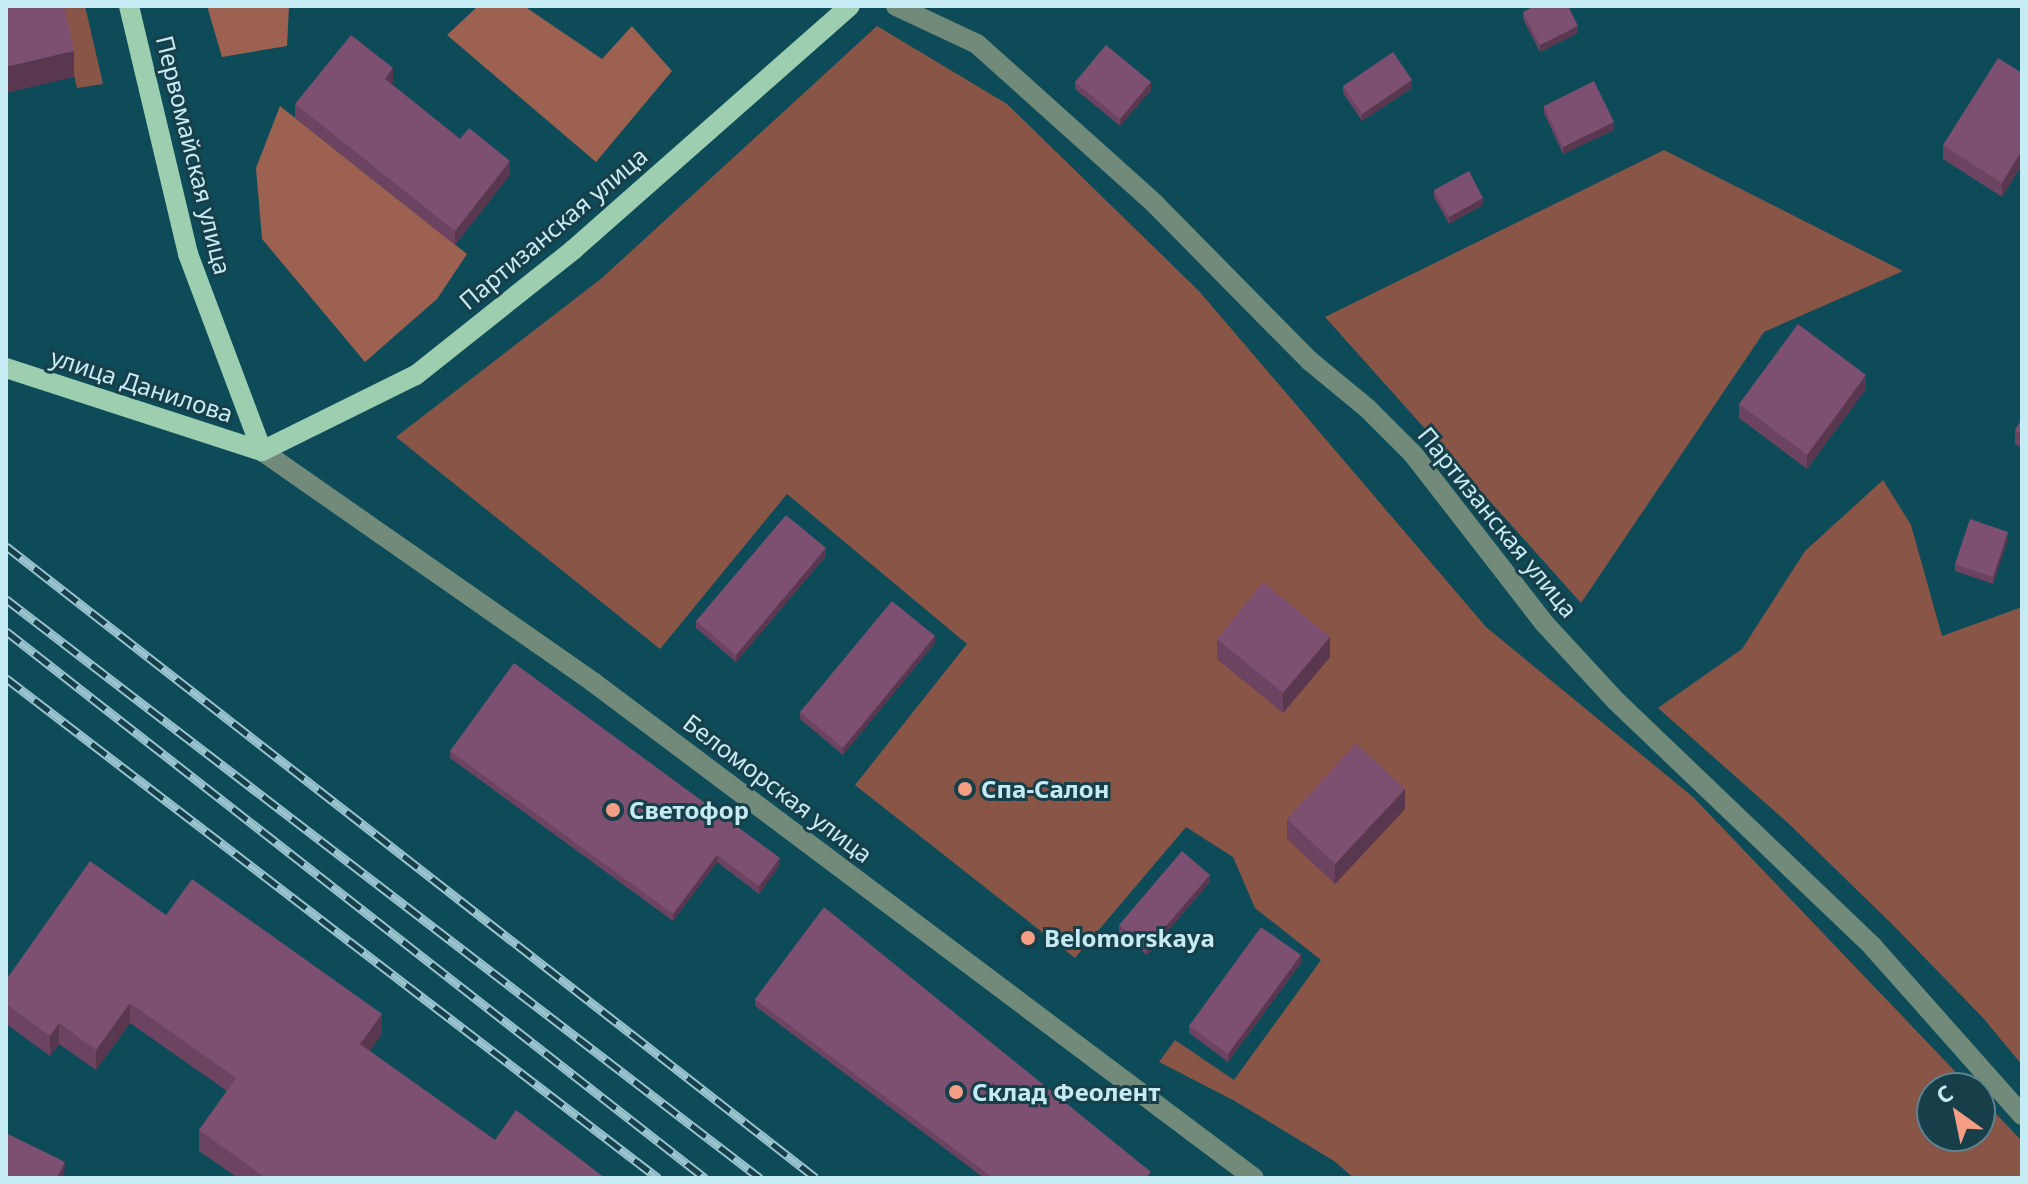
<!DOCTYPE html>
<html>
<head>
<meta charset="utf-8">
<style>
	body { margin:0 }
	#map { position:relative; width:2028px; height:1184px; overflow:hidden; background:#0d4b59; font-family:"Noto Sans",sans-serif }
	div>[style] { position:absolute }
	.green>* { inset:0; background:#895546 }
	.forest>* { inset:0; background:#9c6150 }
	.minor>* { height:20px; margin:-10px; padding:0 10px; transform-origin:10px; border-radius:10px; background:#728a7a }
	.major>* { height:20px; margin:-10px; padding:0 10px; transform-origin:10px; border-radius:10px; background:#9dceaf }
	.rail>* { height:9px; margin-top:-4.5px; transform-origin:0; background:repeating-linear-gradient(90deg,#173f49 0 18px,#99c3ce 0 36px); box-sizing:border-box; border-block:2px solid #99c3ce }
	.wall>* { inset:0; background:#6c4461 }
	.shaded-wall>* { inset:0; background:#58374f }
	.building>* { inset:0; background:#7d4f71 }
	.dots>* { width:22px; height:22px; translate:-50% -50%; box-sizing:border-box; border:4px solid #173f49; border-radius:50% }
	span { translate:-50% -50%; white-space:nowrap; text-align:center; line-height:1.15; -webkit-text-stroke:6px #173f49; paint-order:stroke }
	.street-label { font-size:24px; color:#c7ebf5 }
	.poi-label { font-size:24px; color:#c7ebf5; font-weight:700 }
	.left { translate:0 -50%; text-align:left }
	.frame { position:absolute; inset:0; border:8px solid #c7ebf5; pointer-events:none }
	.north { position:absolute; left:1916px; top:1072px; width:80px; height:80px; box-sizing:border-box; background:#173f49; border:2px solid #5d848e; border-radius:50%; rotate:327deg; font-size:22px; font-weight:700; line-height:32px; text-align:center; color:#c7ebf5 }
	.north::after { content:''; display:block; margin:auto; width:28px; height:36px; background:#f49e86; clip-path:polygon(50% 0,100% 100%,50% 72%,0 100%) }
</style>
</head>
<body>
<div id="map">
	<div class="green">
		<i style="clip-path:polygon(58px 6px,85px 6px,103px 84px,77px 88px)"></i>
		<i style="clip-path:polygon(877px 26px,1007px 104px,1199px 291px,1486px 627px,1693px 797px,1971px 1088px,1932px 1088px,1932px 1136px,1980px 1136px,1980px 1097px,2022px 1141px,2022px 1178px,1354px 1178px,1334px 1161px,1233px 1100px,1159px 1062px,1175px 1040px,1234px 1080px,1321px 960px,1255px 908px,1233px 857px,1186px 827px,1075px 958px,855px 785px,967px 644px,787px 494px,660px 649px,396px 437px,602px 278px)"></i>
		<i style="clip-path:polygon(1664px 150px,1903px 271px,1764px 332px,1581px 603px,1325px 317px)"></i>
		<i style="clip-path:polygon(1883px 480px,1911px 525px,1942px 636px,2022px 607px,2022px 1065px,1984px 1019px,1892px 924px,1788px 823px,1658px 708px,1742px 649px,1805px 551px)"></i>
	</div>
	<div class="forest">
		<i style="clip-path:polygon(207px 6px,289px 6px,287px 46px,222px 57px)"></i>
		<i style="clip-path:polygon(478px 6px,524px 6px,602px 59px,632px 26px,672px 71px,596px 162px,447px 35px)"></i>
		<i style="clip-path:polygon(280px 106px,467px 254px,437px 299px,365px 362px,262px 239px,256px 168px)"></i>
	</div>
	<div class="minor">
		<i style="left:896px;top:6px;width:89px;rotate:25.1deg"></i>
		<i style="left:977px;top:44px;width:238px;rotate:41.9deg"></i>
		<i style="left:1154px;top:203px;width:222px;rotate:45.4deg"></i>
		<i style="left:1310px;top:361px;width:75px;rotate:39.6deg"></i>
		<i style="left:1368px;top:409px;width:64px;rotate:45deg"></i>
		<i style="left:1413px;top:454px;width:215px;rotate:52.2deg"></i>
		<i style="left:1545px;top:624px;width:105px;rotate:47.3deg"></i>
		<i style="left:1616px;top:701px;width:356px;rotate:43.7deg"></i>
		<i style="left:1873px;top:947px;width:225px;rotate:48.4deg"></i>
		<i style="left:262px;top:451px;width:404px;rotate:34.9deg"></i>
		<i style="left:593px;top:682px;width:826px;rotate:36.88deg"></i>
	</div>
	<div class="major">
		<i style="left:129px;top:6px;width:255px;rotate:76.6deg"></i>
		<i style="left:188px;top:254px;width:210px;rotate:69.4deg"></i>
		<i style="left:6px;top:368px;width:269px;rotate:18deg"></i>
		<i style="left:262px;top:451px;width:172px;rotate:-26.3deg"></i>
		<i style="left:416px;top:375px;width:201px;rotate:-38.5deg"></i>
		<i style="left:573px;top:250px;width:369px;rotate:-41.4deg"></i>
	</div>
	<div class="rail">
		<i style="left:6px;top:546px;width:1027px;rotate:37.96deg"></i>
		<i style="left:6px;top:599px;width:951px;rotate:37.52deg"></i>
		<i style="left:6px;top:631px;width:888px;rotate:38.04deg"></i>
		<i style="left:6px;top:678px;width:822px;rotate:37.48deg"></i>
	</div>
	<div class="wall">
		<i style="clip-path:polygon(1523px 12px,1578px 33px,1540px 52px,1523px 19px)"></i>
		<i style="clip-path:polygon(2022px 73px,2022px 165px,2002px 197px,1943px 159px,1943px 145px)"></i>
		<i style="clip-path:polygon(393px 82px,392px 84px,460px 139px,510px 175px,455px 245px,295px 118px,295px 104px)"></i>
		<i style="clip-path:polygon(1075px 82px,1151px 90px,1120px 126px,1075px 89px)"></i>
		<i style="clip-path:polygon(1343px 86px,1412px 88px,1362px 121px,1343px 93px)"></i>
		<i style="clip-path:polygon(1544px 106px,1614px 130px,1563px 154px,1544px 113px)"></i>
		<i style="clip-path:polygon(1434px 190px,1483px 205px,1449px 224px,1434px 197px)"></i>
		<i style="clip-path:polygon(1866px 389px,1807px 469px,1739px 418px,1739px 404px)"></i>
		<i style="clip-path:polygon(2022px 419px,2022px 448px,2015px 444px,2015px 430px)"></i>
		<i style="clip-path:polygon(2008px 539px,1993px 584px,1955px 571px,1955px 564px)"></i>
		<i style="clip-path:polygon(826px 556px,736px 662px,696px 628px,696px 621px)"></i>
		<i style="clip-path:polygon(1217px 639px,1330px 657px,1283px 713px,1217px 659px)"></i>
		<i style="clip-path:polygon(935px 643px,843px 755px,800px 719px,800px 712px)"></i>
		<i style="clip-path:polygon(450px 751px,780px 865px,759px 894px,717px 862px,673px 921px,450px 758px)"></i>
		<i style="clip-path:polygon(1405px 809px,1335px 884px,1287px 839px,1287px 819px)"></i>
		<i style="clip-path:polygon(1210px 882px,1147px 955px,1119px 932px,1119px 925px)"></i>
		<i style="clip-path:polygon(166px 915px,382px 1034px,369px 1051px,495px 1140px,605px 1178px,238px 1178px,199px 1151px,199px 1130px,227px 1091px,130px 1023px,96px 1070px,59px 1044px,50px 1056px,6px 1024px,6px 980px)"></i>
		<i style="clip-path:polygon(1301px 963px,1228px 1062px,1189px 1033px,1189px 1026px)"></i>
		<i style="clip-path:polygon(755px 999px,1151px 1178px,984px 1178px,755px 1006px)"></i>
	</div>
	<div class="shaded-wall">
		<i style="clip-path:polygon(1578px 26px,1578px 33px,1540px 52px,1540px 45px)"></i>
		<i style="clip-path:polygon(74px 51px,74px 77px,6px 93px,6px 67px)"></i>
		<i style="clip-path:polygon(393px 68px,393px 82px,385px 93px,385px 79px)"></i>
		<i style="clip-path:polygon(1412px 80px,1412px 88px,1362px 121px,1362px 114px)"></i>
		<i style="clip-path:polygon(1151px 82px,1151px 90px,1120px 126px,1120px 119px)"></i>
		<i style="clip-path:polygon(1614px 122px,1614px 130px,1563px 154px,1563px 147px)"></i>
		<i style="clip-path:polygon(2022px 150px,2022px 165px,2002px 197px,2002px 183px)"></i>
		<i style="clip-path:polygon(510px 161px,510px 175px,455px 245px,455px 231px)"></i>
		<i style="clip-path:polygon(1483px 198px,1483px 205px,1449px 224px,1449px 217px)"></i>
		<i style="clip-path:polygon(1866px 375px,1866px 389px,1807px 469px,1807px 455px)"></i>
		<i style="clip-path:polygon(2008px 532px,2008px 539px,1993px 584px,1993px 577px)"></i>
		<i style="clip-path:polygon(826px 548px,826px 556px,736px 662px,736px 655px)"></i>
		<i style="clip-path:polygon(935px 636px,935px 643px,843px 755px,843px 748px)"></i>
		<i style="clip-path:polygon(1330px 637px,1330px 657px,1283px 713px,1283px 693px)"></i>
		<i style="clip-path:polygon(1405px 789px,1405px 809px,1335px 884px,1335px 864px)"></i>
		<i style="clip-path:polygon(717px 855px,717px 862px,673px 921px,673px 914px)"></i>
		<i style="clip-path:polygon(780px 858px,780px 865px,759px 894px,759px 886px)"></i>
		<i style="clip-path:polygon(1210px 875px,1210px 882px,1147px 955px,1147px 948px)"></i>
		<i style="clip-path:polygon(1301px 955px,1301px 963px,1228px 1062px,1228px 1054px)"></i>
		<i style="clip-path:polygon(130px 1003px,130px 1023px,96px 1070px,96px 1050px)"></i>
		<i style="clip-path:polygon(382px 1014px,382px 1034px,360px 1065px,360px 1044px)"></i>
		<i style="clip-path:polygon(59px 1023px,59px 1044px,50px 1056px,50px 1036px)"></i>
		<i style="clip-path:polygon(65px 1162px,64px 1178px,57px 1178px)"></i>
	</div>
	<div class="building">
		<i style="clip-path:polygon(6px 6px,64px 6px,74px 51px,6px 67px)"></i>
		<i style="clip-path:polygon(1535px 6px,1568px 6px,1578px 26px,1540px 45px,1523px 12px)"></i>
		<i style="clip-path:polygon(351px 35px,393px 68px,385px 79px,460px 139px,469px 128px,510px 161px,455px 231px,295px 104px)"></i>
		<i style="clip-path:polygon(1106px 45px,1151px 82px,1120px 119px,1075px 82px)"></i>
		<i style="clip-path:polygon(1393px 52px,1412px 80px,1362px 114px,1343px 86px)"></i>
		<i style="clip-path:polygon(1998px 58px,2022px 73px,2022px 150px,2002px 183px,1943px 145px)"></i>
		<i style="clip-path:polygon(1594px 81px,1614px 122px,1563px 147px,1544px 106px)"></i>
		<i style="clip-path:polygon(1469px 171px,1483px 198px,1449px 217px,1434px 190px)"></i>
		<i style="clip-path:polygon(1798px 324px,1866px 375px,1807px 455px,1739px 404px)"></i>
		<i style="clip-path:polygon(2022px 419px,2022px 434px,2015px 430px)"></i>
		<i style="clip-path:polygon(786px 515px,826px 548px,736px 655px,696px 621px)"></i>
		<i style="clip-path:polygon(1970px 519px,2008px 532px,1993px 577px,1955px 564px)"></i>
		<i style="clip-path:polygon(1263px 582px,1330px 637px,1283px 693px,1217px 639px)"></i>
		<i style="clip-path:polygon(892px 601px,935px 636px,843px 748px,800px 712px)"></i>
		<i style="clip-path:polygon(514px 663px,780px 858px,759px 886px,717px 855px,673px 914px,450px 751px)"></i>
		<i style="clip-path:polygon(1356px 743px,1405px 789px,1335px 864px,1287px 819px)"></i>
		<i style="clip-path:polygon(1182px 851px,1210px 875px,1147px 948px,1119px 925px)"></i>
		<i style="clip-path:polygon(90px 861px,166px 915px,192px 879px,382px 1014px,360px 1044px,495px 1140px,516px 1110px,605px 1178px,266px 1178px,199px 1130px,236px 1078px,130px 1003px,96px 1050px,59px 1023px,50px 1036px,6px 1004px,6px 980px)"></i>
		<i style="clip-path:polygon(824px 907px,1151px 1172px,1146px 1178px,993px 1178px,755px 999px)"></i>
		<i style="clip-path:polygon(1261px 927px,1301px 955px,1228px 1054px,1189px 1026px)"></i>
		<i style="clip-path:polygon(6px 1133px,65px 1162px,57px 1178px,6px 1178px)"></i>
	</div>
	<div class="dots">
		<i style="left:965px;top:789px;background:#f49e86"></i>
		<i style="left:613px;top:810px;background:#f49e86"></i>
		<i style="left:1028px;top:938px;background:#f49e86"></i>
		<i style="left:956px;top:1092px;background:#f49e86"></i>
	</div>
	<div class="street-label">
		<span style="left:194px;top:155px;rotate:76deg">Первомайская улица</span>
		<span style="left:553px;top:228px;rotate:-40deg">Партизанская улица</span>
		<span style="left:142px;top:385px;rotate:18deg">улица Данилова</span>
		<span style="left:1498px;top:522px;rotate:51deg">Партизанская улица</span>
		<span style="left:778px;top:788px;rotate:37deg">Беломорская улица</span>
	</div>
	<div class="poi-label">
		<span class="left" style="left:981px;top:789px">Спа-Салон</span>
		<span class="left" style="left:629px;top:810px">Светофор</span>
		<span class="left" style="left:1044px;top:938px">Belomorskaya</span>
		<span class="left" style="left:972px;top:1092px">Склад Феолент</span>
	</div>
	<div class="frame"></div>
	<div class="north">С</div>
</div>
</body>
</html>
